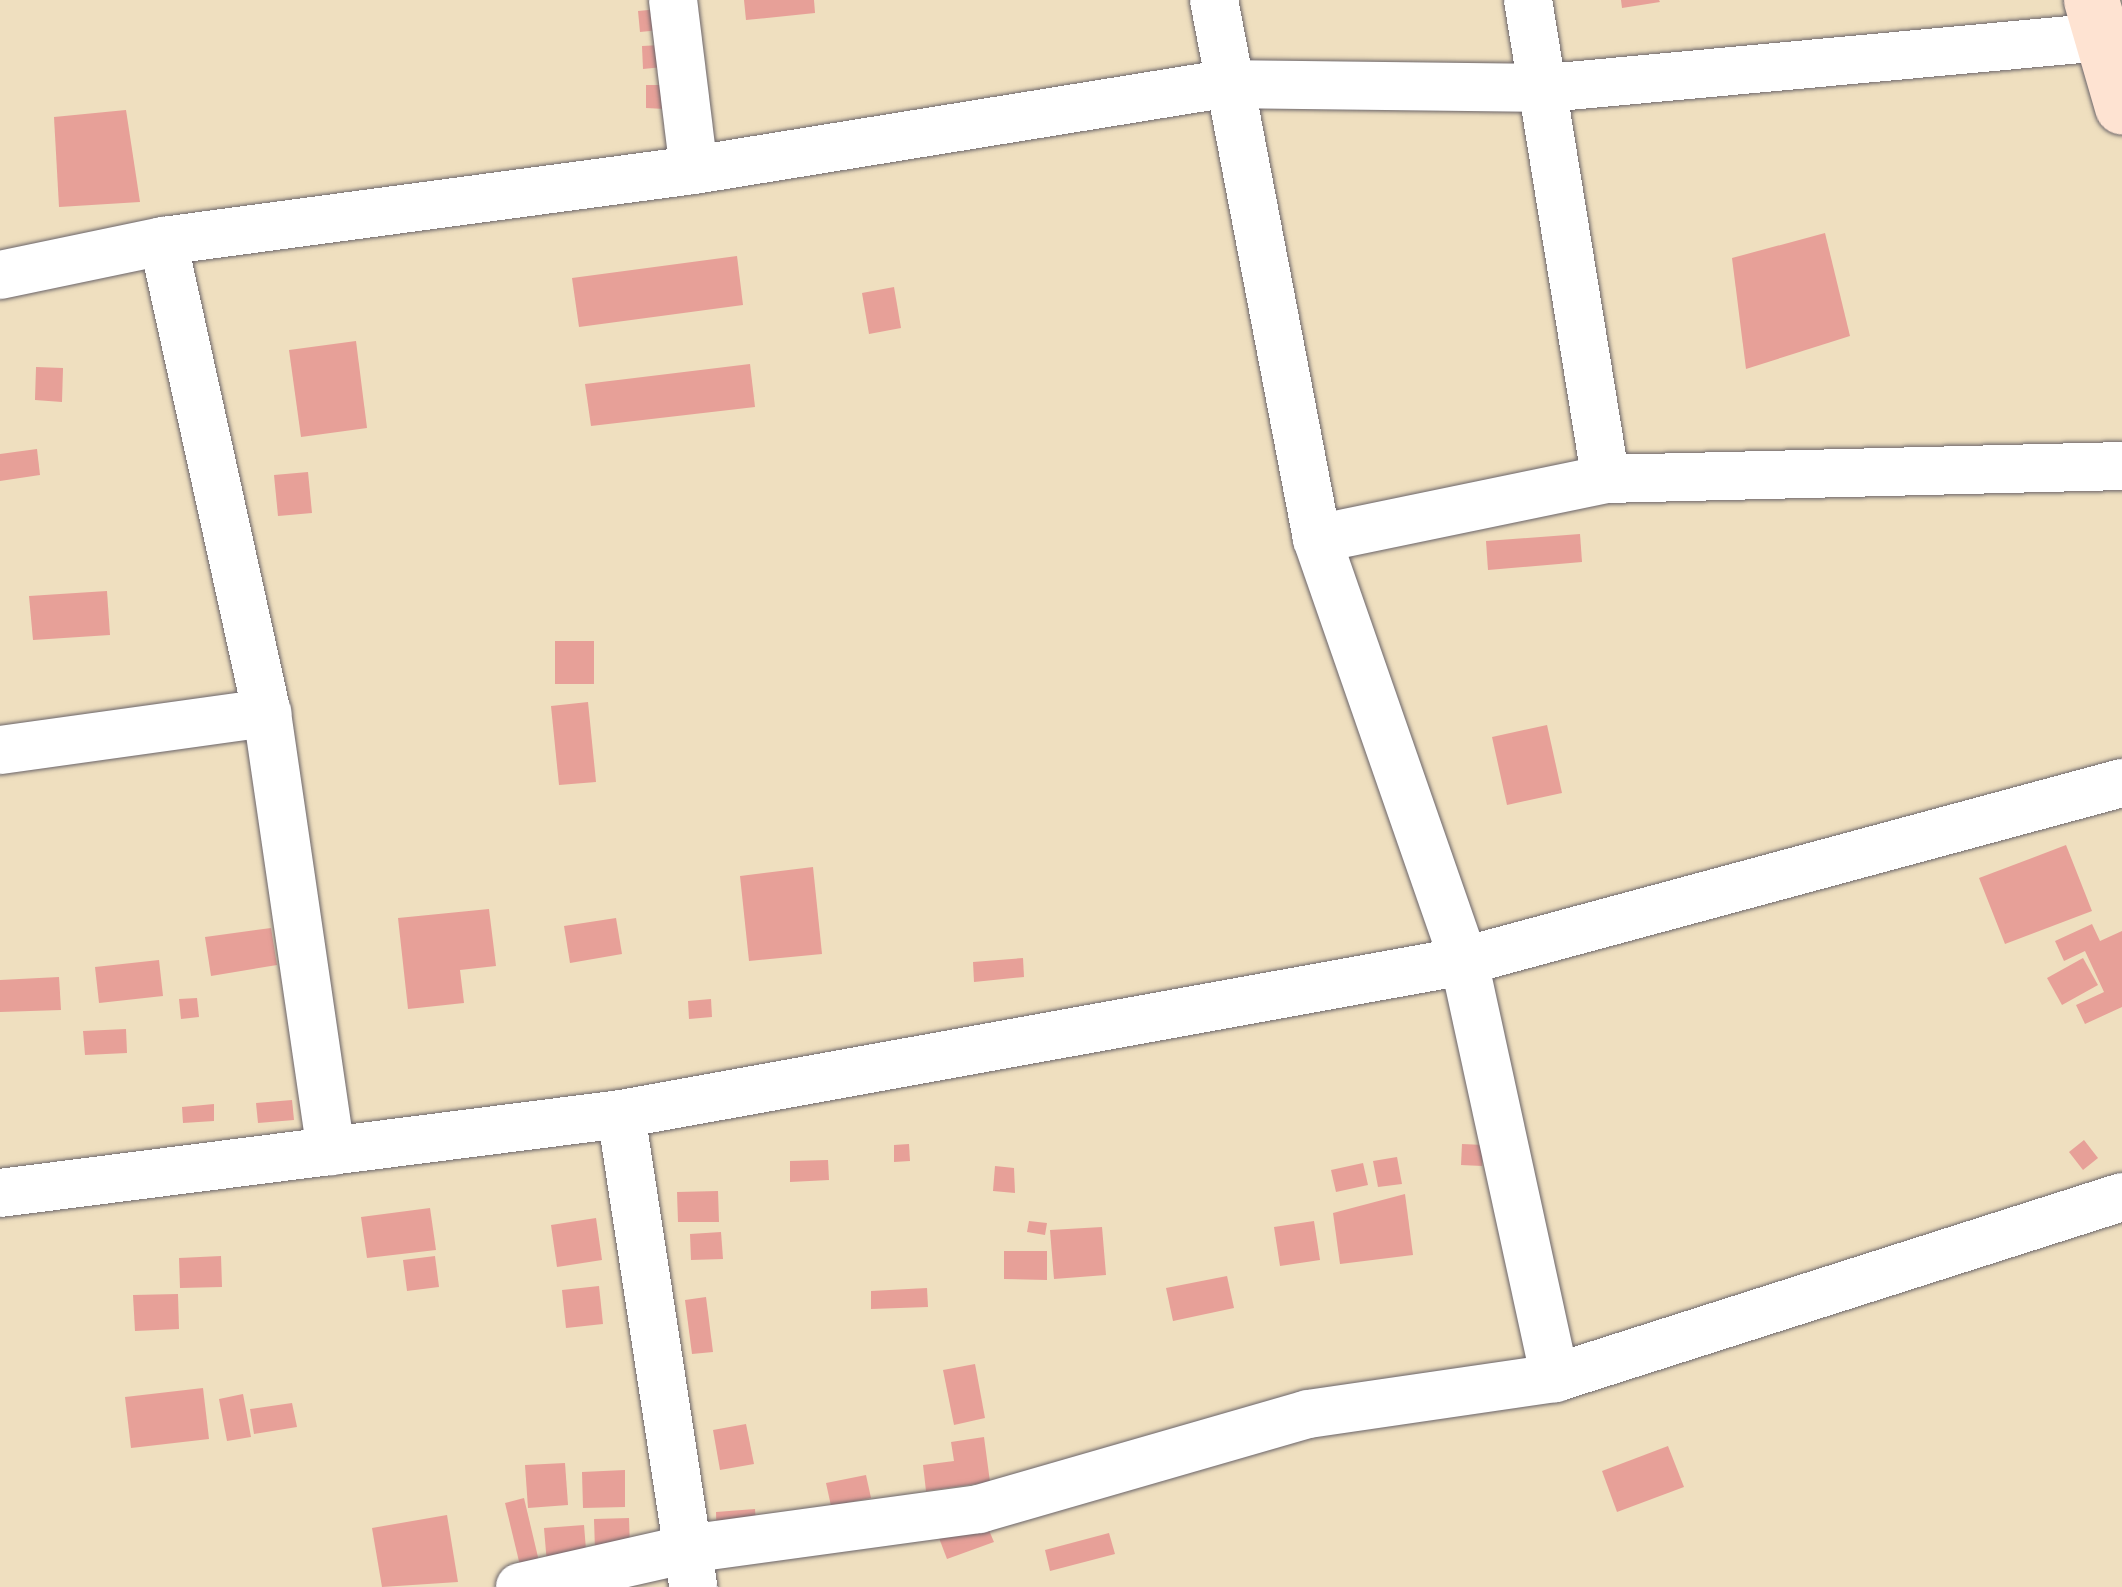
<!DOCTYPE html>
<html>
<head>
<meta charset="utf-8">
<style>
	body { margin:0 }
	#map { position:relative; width:2122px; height:1587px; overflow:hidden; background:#efdfbf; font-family:"Libre Bodoni",serif }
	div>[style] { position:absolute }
	.building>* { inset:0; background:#e7a098 }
	.roads { filter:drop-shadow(0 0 2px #6a6469) drop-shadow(0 0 2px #6a6469) }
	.street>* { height:48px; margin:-24px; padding:0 24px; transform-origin:24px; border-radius:24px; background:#fff }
	.secondary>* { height:55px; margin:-27.5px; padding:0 27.5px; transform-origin:27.5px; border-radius:27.5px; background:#fee3d2 }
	span { translate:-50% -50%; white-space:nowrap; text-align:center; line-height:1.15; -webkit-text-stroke:9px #fdfcf7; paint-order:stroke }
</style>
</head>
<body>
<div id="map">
	<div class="building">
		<i style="clip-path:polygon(744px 0,814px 0,815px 13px,746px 20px)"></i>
		<i style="clip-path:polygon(1621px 0,1659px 0,1660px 2px,1622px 8px)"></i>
		<i style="clip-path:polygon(659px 9px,660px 30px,640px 32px,638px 11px)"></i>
		<i style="clip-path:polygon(661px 45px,663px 67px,643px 69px,642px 46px)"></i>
		<i style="clip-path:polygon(646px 85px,665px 85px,665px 109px,646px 108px)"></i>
		<i style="clip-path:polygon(126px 110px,140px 202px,59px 207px,54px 117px)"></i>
		<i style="clip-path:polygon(1825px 233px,1850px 336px,1746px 369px,1732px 258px)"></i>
		<i style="clip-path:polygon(737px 256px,743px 305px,579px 327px,572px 278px)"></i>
		<i style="clip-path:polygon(894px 287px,901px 328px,869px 334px,862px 293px)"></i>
		<i style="clip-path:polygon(356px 341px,367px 428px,301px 437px,289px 350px)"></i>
		<i style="clip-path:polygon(750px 364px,755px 407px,591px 426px,585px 384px)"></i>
		<i style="clip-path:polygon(36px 367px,63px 368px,62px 402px,35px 400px)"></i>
		<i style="clip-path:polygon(37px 449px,40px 475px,0 481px,0 454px)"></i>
		<i style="clip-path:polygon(308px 472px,312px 513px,278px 516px,274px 475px)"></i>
		<i style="clip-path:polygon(1580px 534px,1582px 562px,1488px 570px,1486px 541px)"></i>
		<i style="clip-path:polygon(107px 591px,110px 635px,33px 640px,29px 596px)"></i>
		<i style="clip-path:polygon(555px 641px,594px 641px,594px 684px,555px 684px)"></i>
		<i style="clip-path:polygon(588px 702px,596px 782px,559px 785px,551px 706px)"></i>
		<i style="clip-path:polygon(1547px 725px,1562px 793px,1507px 805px,1492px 737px)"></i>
		<i style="clip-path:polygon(2066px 845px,2092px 911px,2005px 944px,1979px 878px)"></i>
		<i style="clip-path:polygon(813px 867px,822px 954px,749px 961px,740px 876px)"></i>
		<i style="clip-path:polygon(489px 909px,496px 966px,460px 970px,464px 1003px,408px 1009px,398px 918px)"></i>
		<i style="clip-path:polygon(616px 918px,622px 954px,570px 963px,564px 926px)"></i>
		<i style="clip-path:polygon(2092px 924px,2100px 941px,2122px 931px,2122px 1007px,2085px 1024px,2076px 1005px,2104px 992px,2085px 951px,2064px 961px,2055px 941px)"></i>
		<i style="clip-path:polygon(271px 928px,277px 965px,211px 976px,205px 937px)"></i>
		<i style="clip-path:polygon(1023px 958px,1024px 977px,974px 982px,973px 962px)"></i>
		<i style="clip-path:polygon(2083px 958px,2098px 985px,2062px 1005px,2047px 978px)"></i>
		<i style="clip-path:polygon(159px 960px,163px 996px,99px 1003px,95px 967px)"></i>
		<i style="clip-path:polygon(59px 977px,61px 1010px,0 1012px,0 980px)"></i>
		<i style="clip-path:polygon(197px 998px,199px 1017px,181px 1019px,179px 999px)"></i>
		<i style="clip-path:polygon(711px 999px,712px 1017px,689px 1019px,688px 1001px)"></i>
		<i style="clip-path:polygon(126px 1029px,127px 1053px,85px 1055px,83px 1031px)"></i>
		<i style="clip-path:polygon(292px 1100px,294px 1120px,258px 1123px,256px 1103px)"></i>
		<i style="clip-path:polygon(214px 1104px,214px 1121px,183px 1123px,182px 1107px)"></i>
		<i style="clip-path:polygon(2084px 1140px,2098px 1158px,2083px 1170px,2069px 1152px)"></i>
		<i style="clip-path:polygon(909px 1144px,910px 1161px,894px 1162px,894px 1145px)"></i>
		<i style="clip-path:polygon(1462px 1144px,1484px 1145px,1482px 1166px,1461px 1165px)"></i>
		<i style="clip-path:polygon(1397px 1157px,1402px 1184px,1378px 1187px,1373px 1161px)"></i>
		<i style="clip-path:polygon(828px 1160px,829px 1180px,790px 1182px,790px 1161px)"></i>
		<i style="clip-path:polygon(1363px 1163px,1368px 1185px,1336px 1192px,1331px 1170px)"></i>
		<i style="clip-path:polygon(995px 1166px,1014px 1168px,1015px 1193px,993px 1191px)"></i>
		<i style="clip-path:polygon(718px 1191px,719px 1222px,678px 1222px,677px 1192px)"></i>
		<i style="clip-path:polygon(1405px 1194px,1413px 1255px,1340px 1264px,1333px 1213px)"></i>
		<i style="clip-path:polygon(430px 1208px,436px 1250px,367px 1258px,361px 1217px)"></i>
		<i style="clip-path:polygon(596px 1218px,602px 1260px,557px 1267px,551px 1225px)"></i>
		<i style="clip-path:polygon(1029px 1221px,1047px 1223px,1045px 1235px,1027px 1232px)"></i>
		<i style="clip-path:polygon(1314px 1221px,1320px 1260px,1280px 1266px,1274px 1227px)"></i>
		<i style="clip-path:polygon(1102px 1227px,1106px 1275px,1054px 1279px,1050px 1230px)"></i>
		<i style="clip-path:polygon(721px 1232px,723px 1259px,691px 1260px,690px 1234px)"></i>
		<i style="clip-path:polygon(1004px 1251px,1047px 1251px,1047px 1280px,1004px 1279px)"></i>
		<i style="clip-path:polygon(221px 1256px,222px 1287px,180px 1288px,179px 1258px)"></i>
		<i style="clip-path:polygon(435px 1256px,439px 1287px,407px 1291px,403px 1260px)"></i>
		<i style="clip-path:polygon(1227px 1276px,1234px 1308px,1173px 1321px,1166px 1288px)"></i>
		<i style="clip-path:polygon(599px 1286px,603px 1324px,566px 1328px,562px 1290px)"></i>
		<i style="clip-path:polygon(927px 1288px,928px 1307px,871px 1309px,871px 1291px)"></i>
		<i style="clip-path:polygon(178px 1294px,179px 1329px,135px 1331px,133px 1295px)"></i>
		<i style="clip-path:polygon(706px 1297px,713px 1352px,692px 1354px,685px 1300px)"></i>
		<i style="clip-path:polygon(975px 1364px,985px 1418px,954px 1425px,943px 1370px)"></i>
		<i style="clip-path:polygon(203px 1388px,209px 1439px,131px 1448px,125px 1397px)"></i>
		<i style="clip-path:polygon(243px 1394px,251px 1437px,227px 1441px,219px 1399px)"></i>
		<i style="clip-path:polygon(292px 1403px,297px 1427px,254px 1434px,250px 1409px)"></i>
		<i style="clip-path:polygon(746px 1424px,754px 1464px,720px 1470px,713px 1430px)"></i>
		<i style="clip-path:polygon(984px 1437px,990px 1482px,926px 1491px,923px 1465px,954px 1461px,951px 1442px)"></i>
		<i style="clip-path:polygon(1668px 1446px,1684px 1487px,1617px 1512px,1602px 1471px)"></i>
		<i style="clip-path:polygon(565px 1463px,568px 1505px,528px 1508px,525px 1465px)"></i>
		<i style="clip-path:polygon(625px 1470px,625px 1507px,583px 1508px,582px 1472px)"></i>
		<i style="clip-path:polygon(866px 1475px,871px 1498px,831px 1506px,826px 1483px)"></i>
		<i style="clip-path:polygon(524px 1498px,542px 1574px,523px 1578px,505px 1503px)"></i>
		<i style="clip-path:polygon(755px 1509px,757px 1537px,717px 1540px,716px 1512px)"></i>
		<i style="clip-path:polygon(447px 1515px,458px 1582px,382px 1587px,372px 1528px)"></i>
		<i style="clip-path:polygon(629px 1518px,630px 1548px,595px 1550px,594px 1519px)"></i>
		<i style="clip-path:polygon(985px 1521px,994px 1542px,947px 1559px,939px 1538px)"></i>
		<i style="clip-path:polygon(584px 1525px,587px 1562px,547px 1564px,544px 1528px)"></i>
		<i style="clip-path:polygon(1109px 1533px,1115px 1554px,1050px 1571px,1045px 1550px)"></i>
	</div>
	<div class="roads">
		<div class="street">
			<i style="left:673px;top:0;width:171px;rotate:83deg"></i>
			<i style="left:1214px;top:0;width:549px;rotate:79.18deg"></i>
			<i style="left:1317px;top:539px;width:447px;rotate:70.8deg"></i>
			<i style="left:1464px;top:961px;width:427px;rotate:77.7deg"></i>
			<i style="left:1528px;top:0;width:485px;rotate:80.8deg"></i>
			<i style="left:163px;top:241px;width:483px;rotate:77.6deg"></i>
			<i style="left:267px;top:713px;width:443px;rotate:81.7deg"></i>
			<i style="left:0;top:275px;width:167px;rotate:-11.8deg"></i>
			<i style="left:163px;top:241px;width:536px;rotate:-7.62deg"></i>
			<i style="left:694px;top:170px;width:536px;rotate:-9.23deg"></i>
			<i style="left:1223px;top:84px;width:324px;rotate:0.7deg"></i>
			<i style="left:1547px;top:88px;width:557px;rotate:-5.25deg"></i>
			<i style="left:1317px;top:539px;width:295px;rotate:-11.7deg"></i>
			<i style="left:1606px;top:479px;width:516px;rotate:-1.44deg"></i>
			<i style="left:0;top:750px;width:270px;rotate:-7.9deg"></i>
			<i style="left:621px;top:1114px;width:478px;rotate:81.3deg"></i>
			<i style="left:0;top:1193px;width:626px;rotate:-7.25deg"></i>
			<i style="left:621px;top:1114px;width:857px;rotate:-10.29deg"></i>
			<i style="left:1464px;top:961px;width:682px;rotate:-15.14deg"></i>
			<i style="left:520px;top:1587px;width:171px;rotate:-12.8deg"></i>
			<i style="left:687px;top:1549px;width:295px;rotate:-7.8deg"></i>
			<i style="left:979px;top:1509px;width:342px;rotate:-16.1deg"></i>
			<i style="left:1308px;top:1414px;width:250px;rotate:-8.3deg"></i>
			<i style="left:1555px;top:1378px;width:595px;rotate:-17.7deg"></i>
		</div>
		<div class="secondary">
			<i style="left:2091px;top:0;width:111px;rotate:73.8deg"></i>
		</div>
	</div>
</div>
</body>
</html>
